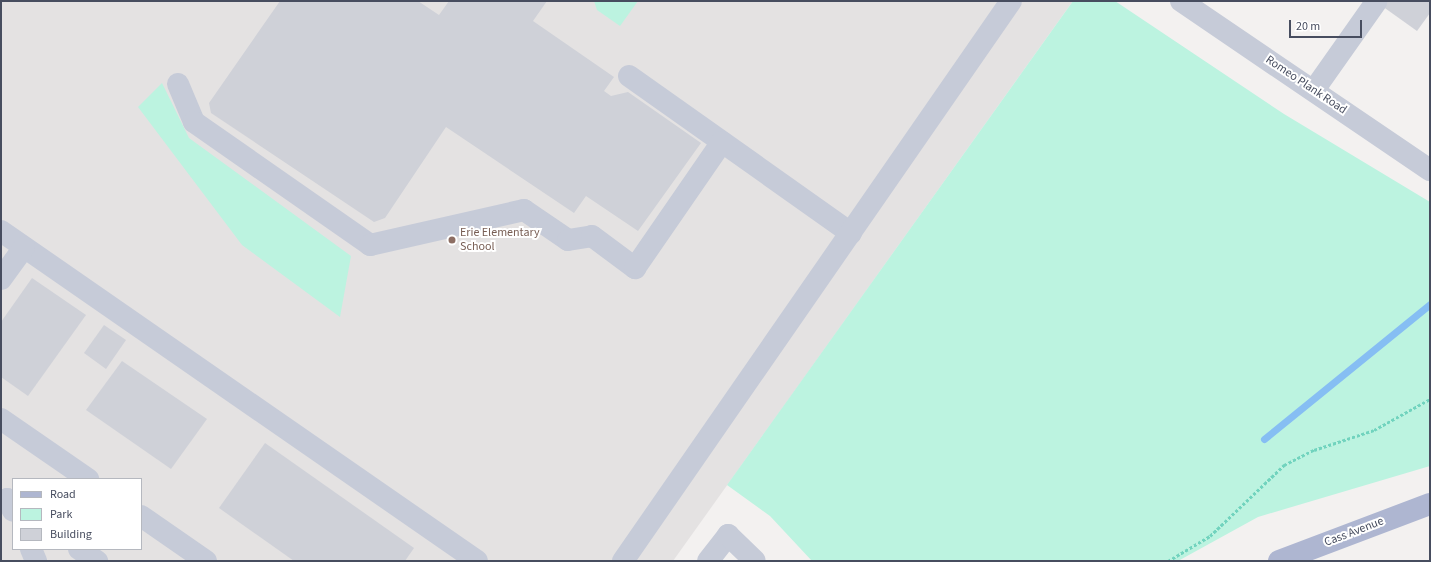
<!DOCTYPE html>
<html>
<head>
<meta charset="utf-8">
<style>
	body { margin:0 }
	#map { position:relative; width:1431px; height:562px; overflow:hidden; background:#f3f1f0; font-family:"Source Sans 3",sans-serif }
	div>[style] { position:absolute }
	.education>* { inset:0; background:#e4e2e2 }
	.green>* { inset:0; background:#bcf3e0 }
	.stream>* { height:7px; margin:-3.5px; padding:0 3.5px; transform-origin:3.5px; border-radius:3.5px; background:#86bef3 }
	.building>* { inset:0; background:#cfd1d8 }
	.path>* { height:2.5px; margin-top:-1.25px; transform-origin:0; background:repeating-linear-gradient(90deg,#71d3be 0 3px,transparent 0 5px) }
	.minor>* { height:22px; margin:-11px; padding:0 11px; transform-origin:11px; border-radius:11px; background:#c6cbd8 }
	.major>* { height:22px; margin:-11px; padding:0 11px; transform-origin:11px; border-radius:11px; background:#aeb6d1 }
	.dots>* { width:11px; height:11px; translate:-50% -50%; box-sizing:border-box; border:2px solid #fff; border-radius:50% }
	span { translate:-50% -50%; white-space:nowrap; text-align:center; line-height:1.15; -webkit-text-stroke:4px #fff; paint-order:stroke }
	.street-label { font-size:12px; color:#474d5f }
	.education-label { font-size:12px; color:#785e54 }
	.left { translate:0 -50%; text-align:left }
	.frame { position:absolute; inset:0; border:2px solid #474d5f; pointer-events:none }
	.legend { position:absolute; left:12px; top:478px; width:130px; height:72px; box-sizing:border-box; background:#fff; border:1px solid #b5b8bf; margin:0; padding:5px 7px; list-style:none; font-size:12px; color:#474d5f }
	.legend li { display:flex; align-items:center; gap:8px; height:20px }
	.legend b { width:20px; border:1px solid #b5b8bf }
	.scale { position:absolute; left:1289px; top:20px; width:73px; height:18px; box-sizing:border-box; border:2px solid #474d5f; border-top:0; padding-left:5px; font-size:12px; line-height:14px; white-space:nowrap; color:#474d5f; -webkit-text-stroke:3px #fff; paint-order:stroke }
</style>
</head>
<body>
<div id="map">
	<div class="education">
		<i style="clip-path:polygon(evenodd,1px 1px,1073px 1px,673px 561px,1px 561px,1px 1px,13px 479px,141px 479px,141px 549px,13px 549px,13px 479px)"></i>
	</div>
	<div class="green">
		<i style="clip-path:polygon(594px 1px,638px 1px,620px 26px,597px 10px)"></i>
		<i style="clip-path:polygon(1073px 1px,1115px 1px,1284px 114px,1430px 202px,1430px 466px,1258px 517px,1178px 561px,812px 561px,770px 516px,727px 485px)"></i>
		<i style="clip-path:polygon(162px 83px,189px 138px,351px 256px,340px 317px,242px 245px,138px 107px)"></i>
	</div>
	<div class="stream">
		<i style="left:1264px;top:439px;width:214px;rotate:-39.1deg"></i>
	</div>
	<div class="building">
		<i style="clip-path:polygon(280px 1px,418px 1px,439px 15px,449px 1px,547px 1px,533px 21px,614px 77px,604px 91px,611px 96px,628px 92px,701px 143px,638px 231px,586px 196px,574px 213px,446px 127px,385px 218px,374px 222px,211px 113px,209px 103px)"></i>
		<i style="clip-path:polygon(1375px 1px,1430px 1px,1430px 13px,1417px 31px)"></i>
		<i style="clip-path:polygon(32px 278px,86px 315px,28px 396px,1px 377px,1px 322px)"></i>
		<i style="clip-path:polygon(104px 325px,126px 340px,106px 369px,84px 353px)"></i>
		<i style="clip-path:polygon(122px 361px,207px 419px,171px 469px,86px 410px)"></i>
		<i style="clip-path:polygon(265px 443px,414px 548px,405px 561px,294px 561px,219px 508px)"></i>
	</div>
	<div class="path">
		<i style="left:1168px;top:561px;width:49px;rotate:-30.8deg"></i>
		<i style="left:1210px;top:536px;width:103px;rotate:-43.8deg"></i>
		<i style="left:1284px;top:465px;width:34px;rotate:-27deg"></i>
		<i style="left:1314px;top:450px;width:63px;rotate:-18.4deg"></i>
		<i style="left:1374px;top:430px;width:64px;rotate:-29deg"></i>
	</div>
	<div class="minor">
		<i style="left:1181px;top:1px;width:301px;rotate:34.2deg"></i>
		<i style="left:629px;top:76px;width:272px;rotate:35.3deg"></i>
		<i style="left:178px;top:84px;width:41px;rotate:67.2deg"></i>
		<i style="left:194px;top:122px;width:215px;rotate:34.9deg"></i>
		<i style="left:370px;top:245px;width:158px;rotate:-12.8deg"></i>
		<i style="left:524px;top:210px;width:53px;rotate:34.3deg"></i>
		<i style="left:568px;top:240px;width:24px;rotate:-9deg"></i>
		<i style="left:592px;top:236px;width:54px;rotate:36.7deg"></i>
		<i style="left:635px;top:268px;width:153px;rotate:-55.4deg"></i>
		<i style="left:1314px;top:90px;width:108px;rotate:-54.8deg"></i>
		<i style="left:1px;top:231px;width:579px;rotate:34.73deg"></i>
		<i style="left:1px;top:279px;width:39px;rotate:-54deg"></i>
		<i style="left:1px;top:419px;width:106px;rotate:34.6deg"></i>
		<i style="left:13px;top:503px;width:7px;rotate:-146deg"></i>
		<i style="left:7px;top:499px;width:13px;rotate:63deg"></i>
		<i style="left:141px;top:516px;width:79px;rotate:34.7deg"></i>
		<i style="left:31px;top:549px;width:13px;rotate:67deg"></i>
		<i style="left:79px;top:549px;width:22px;rotate:34deg"></i>
		<i style="left:623px;top:561px;width:681px;rotate:-55.28deg"></i>
		<i style="left:708px;top:561px;width:33px;rotate:-52deg"></i>
		<i style="left:728px;top:535px;width:37px;rotate:44deg"></i>
	</div>
	<div class="major">
		<i style="left:1279px;top:561px;width:161px;rotate:-20.7deg"></i>
	</div>
	<div class="dots">
		<i style="left:452px;top:240px;background:#8d6e63"></i>
	</div>
	<div class="street-label">
		<span style="left:1306px;top:85px;rotate:34deg">Romeo Plank Road</span>
		<span style="left:1354px;top:532px;rotate:-21deg">Cass Avenue</span>
	</div>
	<div class="education-label">
		<span class="left" style="left:460px;top:240px">Erie Elementary<br>School</span>
	</div>
	<div class="frame"></div>
	<ul class="legend">
	<li><b style="height:5px;background:#aeb6d1"></b>Road</li>
	<li><b style="height:11px;background:#bcf3e0"></b>Park</li>
	<li><b style="height:11px;background:#cfd1d8"></b>Building</li>
	</ul>
	<div class="scale">20 m</div>
</div>
</body>
</html>
